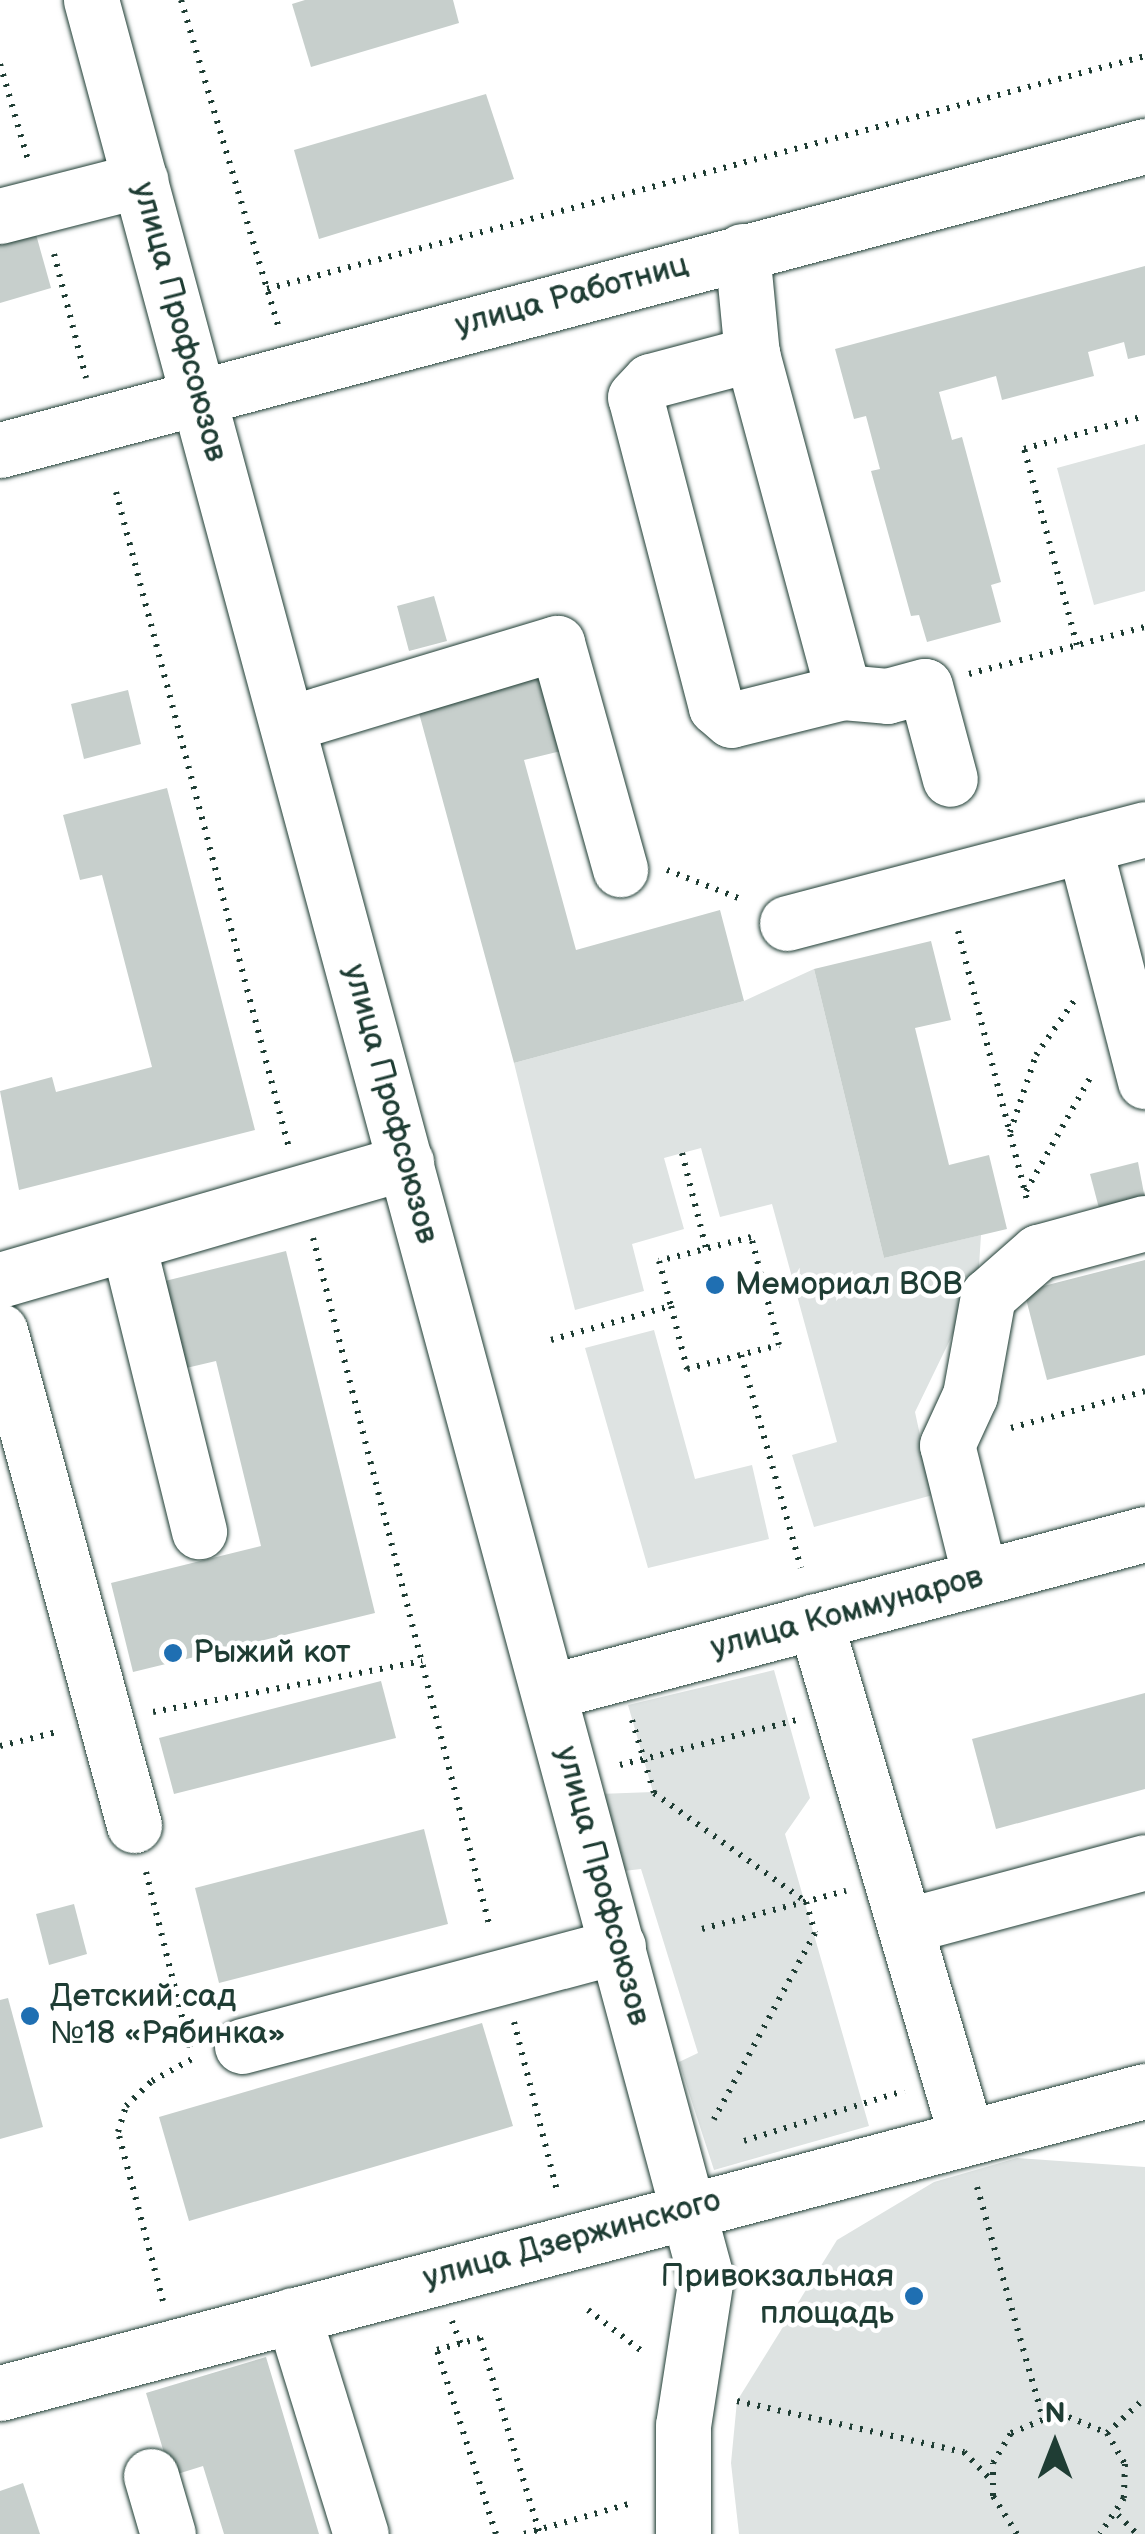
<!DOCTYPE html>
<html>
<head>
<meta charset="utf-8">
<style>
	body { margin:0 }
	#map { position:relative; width:1145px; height:2534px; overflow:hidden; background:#fff; font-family:"Balsamiq Sans",sans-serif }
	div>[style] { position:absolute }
	.green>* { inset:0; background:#dee3e2 }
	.building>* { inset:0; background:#c7cfcc }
	.path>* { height:6px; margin-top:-3px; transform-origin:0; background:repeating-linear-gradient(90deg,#1f3d34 0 2.5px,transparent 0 10.5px) }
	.roads { filter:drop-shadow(0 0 2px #1f3d34) drop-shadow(0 0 2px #1f3d34) }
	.minor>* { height:55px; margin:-27.5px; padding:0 27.5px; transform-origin:27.5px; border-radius:27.5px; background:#fff }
	.dots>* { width:28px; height:28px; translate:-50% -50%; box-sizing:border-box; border:5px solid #fff; border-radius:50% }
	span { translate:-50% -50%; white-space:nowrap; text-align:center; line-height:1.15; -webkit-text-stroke:9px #fff; paint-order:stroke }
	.street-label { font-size:32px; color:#1f3d34 }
	.poi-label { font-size:32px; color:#1f3d34 }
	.left { translate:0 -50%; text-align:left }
	.right { translate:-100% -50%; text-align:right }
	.north { position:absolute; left:1005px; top:2394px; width:100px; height:100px; -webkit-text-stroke:8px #fff; paint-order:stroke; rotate:0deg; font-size:28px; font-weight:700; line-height:40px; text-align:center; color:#1f3d34 }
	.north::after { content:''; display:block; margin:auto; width:35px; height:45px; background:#1f3d34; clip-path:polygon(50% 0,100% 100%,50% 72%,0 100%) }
</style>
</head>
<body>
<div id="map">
	<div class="green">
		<i style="clip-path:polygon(1145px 444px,1145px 591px,1094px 605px,1057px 468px)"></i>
		<i style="clip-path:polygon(814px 969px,884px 1258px,981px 1235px,978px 1282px,915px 1412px,933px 1495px,814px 1527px,792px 1455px,837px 1442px,772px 1204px,720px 1217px,701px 1148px,664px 1158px,684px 1229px,632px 1244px,644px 1291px,575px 1310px,514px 1063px,744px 1001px)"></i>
		<i style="clip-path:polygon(654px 1330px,695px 1479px,752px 1465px,769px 1539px,648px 1568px,585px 1348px)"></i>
		<i style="clip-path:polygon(774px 1670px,810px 1798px,785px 1834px,869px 2126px,714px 2170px,679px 2062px,698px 2053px,641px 1869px,615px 1872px,599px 1794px,653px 1792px,628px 1705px)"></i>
		<i style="clip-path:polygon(1017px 2158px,1145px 2167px,1145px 2534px,739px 2534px,731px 2463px,737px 2401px,837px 2240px,934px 2182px)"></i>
	</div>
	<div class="building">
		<i style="clip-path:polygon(305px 0,453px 0,459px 23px,311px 67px,292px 4px)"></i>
		<i style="clip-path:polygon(486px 94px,514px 179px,319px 239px,294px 150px)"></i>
		<i style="clip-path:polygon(32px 220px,51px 288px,0 303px,0 229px)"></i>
		<i style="clip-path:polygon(1145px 266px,1145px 355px,1128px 359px,1124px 342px,1088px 352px,1094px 376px,1002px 400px,996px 376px,939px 392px,952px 440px,962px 437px,1001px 582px,991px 585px,1001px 622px,927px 642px,919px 615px,911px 616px,871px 471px,880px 469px,866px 416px,854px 419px,835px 349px)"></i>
		<i style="clip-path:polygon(434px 596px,447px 641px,409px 651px,397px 606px)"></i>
		<i style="clip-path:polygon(539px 669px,561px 751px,524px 760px,576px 950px,720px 910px,744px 1001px,514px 1063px,416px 702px)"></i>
		<i style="clip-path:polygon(128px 690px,141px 744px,84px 759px,71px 704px)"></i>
		<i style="clip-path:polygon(167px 788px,255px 1130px,19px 1190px,0 1091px,52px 1077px,56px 1092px,152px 1067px,102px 875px,80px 880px,63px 815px)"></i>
		<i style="clip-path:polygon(931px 941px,951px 1020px,915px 1028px,949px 1165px,989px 1155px,1007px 1229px,884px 1258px,814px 969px)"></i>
		<i style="clip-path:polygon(1138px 1162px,1145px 1199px,1100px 1212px,1090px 1174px)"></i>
		<i style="clip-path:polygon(286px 1251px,375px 1613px,133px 1672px,111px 1583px,261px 1546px,216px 1361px,182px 1369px,161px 1282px)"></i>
		<i style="clip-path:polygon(1145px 1260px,1145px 1355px,1047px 1380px,1024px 1291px)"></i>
		<i style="clip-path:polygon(381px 1681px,396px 1738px,174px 1794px,159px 1738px)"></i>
		<i style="clip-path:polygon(1145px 1693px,1145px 1789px,996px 1829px,972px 1739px)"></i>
		<i style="clip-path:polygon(424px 1829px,448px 1924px,219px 1983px,195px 1888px)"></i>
		<i style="clip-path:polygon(74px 1904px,87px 1954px,49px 1965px,36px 1914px)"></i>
		<i style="clip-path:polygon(8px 1998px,43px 2127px,0 2139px,0 2000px)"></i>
		<i style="clip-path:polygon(482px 2023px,513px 2126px,189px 2221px,159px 2117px)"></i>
		<i style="clip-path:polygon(266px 2357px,319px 2534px,224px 2534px,203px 2466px,171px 2476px,146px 2393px)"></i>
		<i style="clip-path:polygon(23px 2483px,40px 2534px,0 2534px,0 2491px)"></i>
	</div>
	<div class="path">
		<i style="left:181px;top:0;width:339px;rotate:73.4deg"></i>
		<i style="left:0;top:64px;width:100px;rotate:73.7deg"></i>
		<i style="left:54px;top:254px;width:128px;rotate:75.5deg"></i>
		<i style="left:267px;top:289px;width:908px;rotate:-14.86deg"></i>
		<i style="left:116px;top:492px;width:678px;rotate:75.23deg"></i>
		<i style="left:1077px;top:645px;width:203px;rotate:-105.1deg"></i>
		<i style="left:1024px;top:449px;width:125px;rotate:-15.3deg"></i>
		<i style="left:969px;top:674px;width:182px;rotate:-15deg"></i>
		<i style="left:667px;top:870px;width:82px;rotate:21.5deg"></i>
		<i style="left:958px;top:931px;width:282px;rotate:75.6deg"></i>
		<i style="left:1010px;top:1132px;width:81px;rotate:-71.3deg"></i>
		<i style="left:1036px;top:1055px;width:66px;rotate:-54.9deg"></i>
		<i style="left:682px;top:1153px;width:98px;rotate:75.8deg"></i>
		<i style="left:1026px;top:1191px;width:132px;rotate:-60.5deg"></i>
		<i style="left:313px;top:1238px;width:712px;rotate:75.61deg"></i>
		<i style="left:551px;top:1340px;width:125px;rotate:-15.8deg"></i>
		<i style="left:671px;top:1306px;width:65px;rotate:75.7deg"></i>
		<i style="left:687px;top:1369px;width:95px;rotate:-14.6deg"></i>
		<i style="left:779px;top:1345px;width:112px;rotate:-104.5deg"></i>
		<i style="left:751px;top:1237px;width:95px;rotate:165.4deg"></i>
		<i style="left:659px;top:1261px;width:47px;rotate:75.1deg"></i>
		<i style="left:741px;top:1355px;width:221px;rotate:74.3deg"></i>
		<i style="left:1011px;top:1428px;width:139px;rotate:-15.4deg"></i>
		<i style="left:153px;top:1712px;width:274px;rotate:-10.7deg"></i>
		<i style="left:632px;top:1720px;width:76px;rotate:73.2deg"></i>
		<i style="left:654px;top:1793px;width:187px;rotate:35.6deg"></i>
		<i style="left:806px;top:1902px;width:32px;rotate:74deg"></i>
		<i style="left:815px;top:1933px;width:212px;rotate:118.5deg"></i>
		<i style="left:0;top:1746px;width:59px;rotate:-13.8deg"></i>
		<i style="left:620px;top:1765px;width:182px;rotate:-14.3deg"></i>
		<i style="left:146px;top:1872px;width:182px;rotate:76deg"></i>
		<i style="left:702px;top:1929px;width:149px;rotate:-14.8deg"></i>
		<i style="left:514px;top:2022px;width:178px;rotate:75.7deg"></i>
		<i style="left:744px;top:2141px;width:168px;rotate:-17.4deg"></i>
		<i style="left:977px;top:2187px;width:237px;rotate:74.1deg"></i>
		<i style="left:163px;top:2301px;width:175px;rotate:-104.9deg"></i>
		<i style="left:118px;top:2132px;width:27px;rotate:-73deg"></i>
		<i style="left:126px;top:2106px;width:36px;rotate:-44deg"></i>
		<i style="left:152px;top:2081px;width:46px;rotate:-28.8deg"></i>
		<i style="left:588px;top:2310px;width:69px;rotate:37.4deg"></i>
		<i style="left:452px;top:2321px;width:25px;rotate:69deg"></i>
		<i style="left:737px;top:2401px;width:233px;rotate:12.7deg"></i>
		<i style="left:964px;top:2452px;width:39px;rotate:46deg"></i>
		<i style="left:1107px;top:2433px;width:52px;rotate:-42.6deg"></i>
		<i style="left:1118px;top:2515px;width:27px;rotate:45deg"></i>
		<i style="left:496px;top:2534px;width:193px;rotate:-107.8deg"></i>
		<i style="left:437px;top:2350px;width:45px;rotate:-15.6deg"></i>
		<i style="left:480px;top:2338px;width:205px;rotate:73deg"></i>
		<i style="left:524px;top:2534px;width:112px;rotate:-16deg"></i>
		<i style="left:1017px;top:2534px;width:45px;rotate:-122.3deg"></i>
		<i style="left:993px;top:2496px;width:33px;rotate:-90deg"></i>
		<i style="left:993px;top:2463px;width:35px;rotate:-59deg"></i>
		<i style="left:1011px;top:2433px;width:52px;rotate:-22.6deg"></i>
		<i style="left:1059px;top:2413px;width:52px;rotate:22.6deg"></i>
		<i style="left:1107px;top:2433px;width:36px;rotate:60deg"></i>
		<i style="left:1125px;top:2464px;width:34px;rotate:92deg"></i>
		<i style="left:1124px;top:2498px;width:43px;rotate:123.7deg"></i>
	</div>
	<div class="roads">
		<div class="minor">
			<i style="left:91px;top:0;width:2359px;rotate:74.89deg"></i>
			<i style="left:706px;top:2277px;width:150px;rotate:98.8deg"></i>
			<i style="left:683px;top:2425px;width:109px;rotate:90deg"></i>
			<i style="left:0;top:216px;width:145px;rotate:-14.4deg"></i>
			<i style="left:742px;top:251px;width:103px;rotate:84.5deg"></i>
			<i style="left:752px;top:354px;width:350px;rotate:74.9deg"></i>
			<i style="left:843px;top:692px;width:115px;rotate:166deg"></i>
			<i style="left:731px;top:720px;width:20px;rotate:-139deg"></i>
			<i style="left:716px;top:707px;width:320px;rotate:-104.6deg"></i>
			<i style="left:635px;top:397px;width:22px;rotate:-47deg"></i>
			<i style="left:650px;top:381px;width:106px;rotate:-14.8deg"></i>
			<i style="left:0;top:450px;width:1185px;rotate:-14.87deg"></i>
			<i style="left:843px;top:692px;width:44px;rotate:5.2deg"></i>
			<i style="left:887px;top:696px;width:39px;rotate:-15deg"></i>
			<i style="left:925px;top:686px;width:96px;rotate:75deg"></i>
			<i style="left:287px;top:724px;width:282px;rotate:-16.7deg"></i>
			<i style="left:557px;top:643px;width:235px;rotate:74.4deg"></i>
			<i style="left:1084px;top:845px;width:244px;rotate:75.5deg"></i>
			<i style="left:787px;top:923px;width:370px;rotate:-14.7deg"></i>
			<i style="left:128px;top:1244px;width:296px;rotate:76.1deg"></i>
			<i style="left:0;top:1280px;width:423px;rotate:-16.2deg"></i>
			<i style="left:0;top:1331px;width:512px;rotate:74.82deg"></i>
			<i style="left:980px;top:1577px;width:136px;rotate:-104deg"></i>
			<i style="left:947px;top:1445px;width:55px;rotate:-65.3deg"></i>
			<i style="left:970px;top:1395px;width:101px;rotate:-79.7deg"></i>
			<i style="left:988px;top:1296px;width:67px;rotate:-41.3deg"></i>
			<i style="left:1038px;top:1252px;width:111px;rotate:-15.2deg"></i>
			<i style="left:815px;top:1621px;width:536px;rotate:73.63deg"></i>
			<i style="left:549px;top:1692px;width:617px;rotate:-14.85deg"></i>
			<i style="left:905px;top:1926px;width:248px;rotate:-14.9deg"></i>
			<i style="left:242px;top:2046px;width:389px;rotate:-14.9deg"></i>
			<i style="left:293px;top:2315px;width:229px;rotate:72.8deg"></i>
			<i style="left:0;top:2393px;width:1184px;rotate:-14.78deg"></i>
			<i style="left:151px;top:2476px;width:60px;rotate:73.7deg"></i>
		</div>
	</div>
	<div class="dots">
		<i style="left:715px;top:1285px;background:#1f6fb2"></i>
		<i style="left:173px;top:1653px;background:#1f6fb2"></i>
		<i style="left:30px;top:2016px;background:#1f6fb2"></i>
		<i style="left:914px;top:2296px;background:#1f6fb2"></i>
	</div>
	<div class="street-label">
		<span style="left:572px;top:296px;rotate:-15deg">улица Работниц</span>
		<span style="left:179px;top:322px;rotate:75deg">улица Профсоюзов</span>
		<span style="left:390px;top:1104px;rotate:75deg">улица Профсоюзов</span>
		<span style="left:847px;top:1613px;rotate:-15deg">улица Коммунаров</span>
		<span style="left:602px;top:1886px;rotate:75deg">улица Профсоюзов</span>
		<span style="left:572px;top:2240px;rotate:-15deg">улица Дзержинского</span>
	</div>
	<div class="poi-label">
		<span class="left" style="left:735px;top:1285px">Мемориал ВОВ</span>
		<span class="left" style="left:193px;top:1653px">Рыжий кот</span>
		<span class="left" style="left:50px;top:2016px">Детский сад<br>№18 «Рябинка»</span>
		<span class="right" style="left:894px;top:2296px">Привокзальная<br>площадь</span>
	</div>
	<div class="north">N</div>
</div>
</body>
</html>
